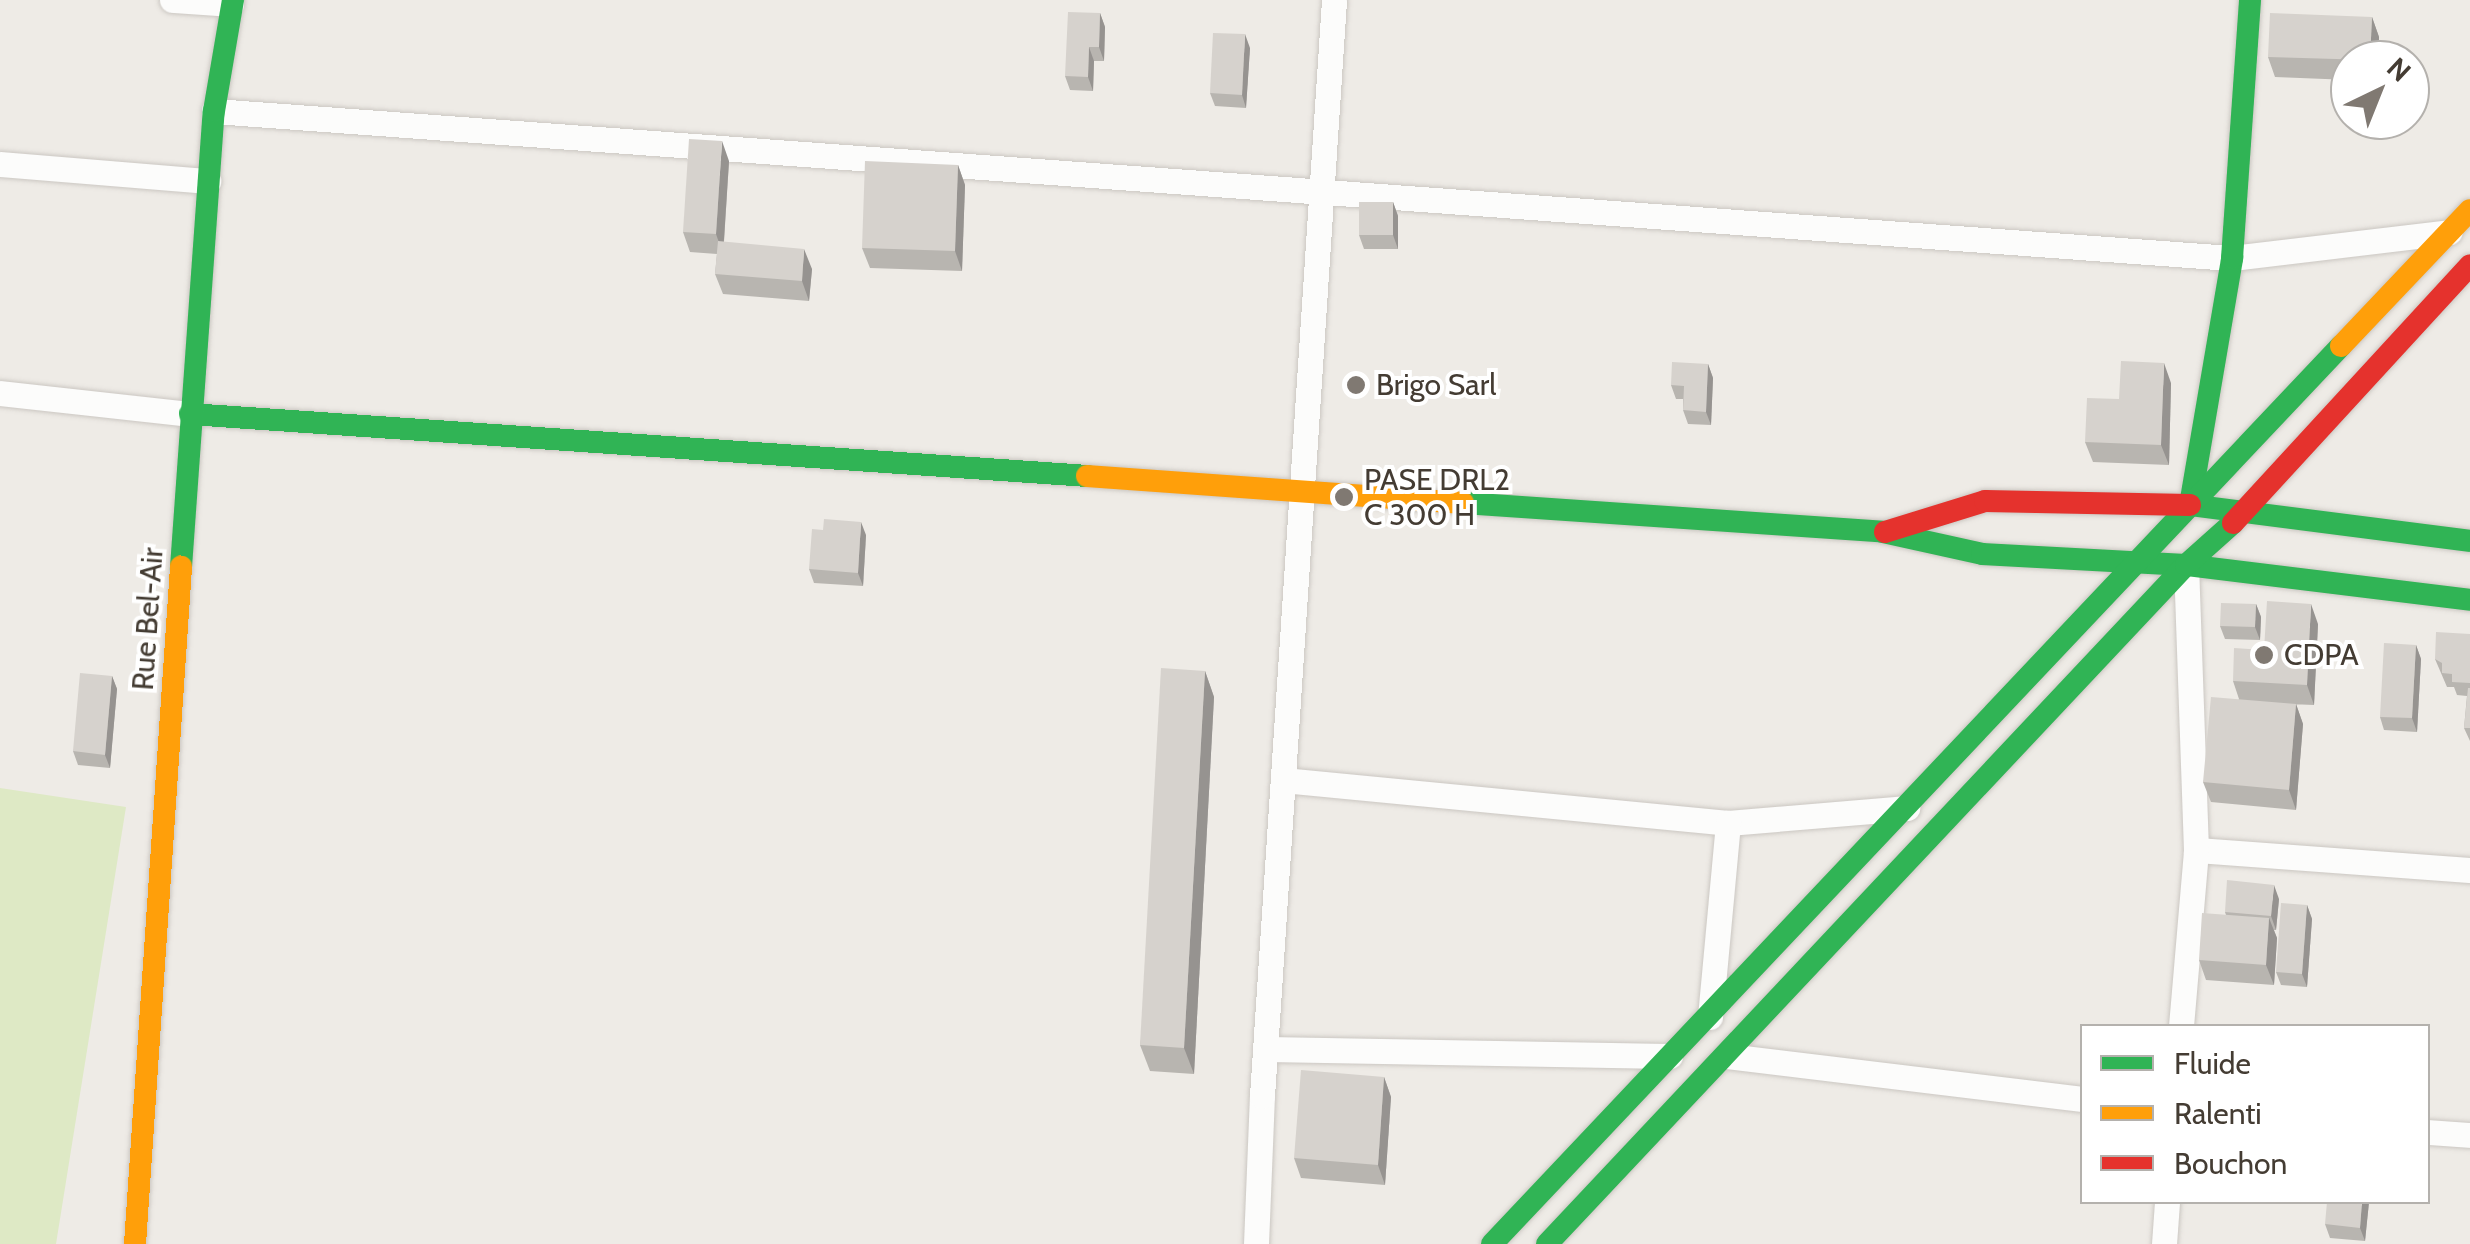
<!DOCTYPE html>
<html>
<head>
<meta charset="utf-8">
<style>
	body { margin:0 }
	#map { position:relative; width:2470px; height:1244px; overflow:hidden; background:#eeebe6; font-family:Cabin,sans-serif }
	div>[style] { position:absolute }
	.green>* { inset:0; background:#dee9c5 }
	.roads { filter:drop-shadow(0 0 2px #cbc7c2) drop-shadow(0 0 2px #cbc7c2) }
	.street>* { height:25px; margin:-12.5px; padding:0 12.5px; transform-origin:12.5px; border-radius:12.5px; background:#fcfcfb }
	.fast>* { height:22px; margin:-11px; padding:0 11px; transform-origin:11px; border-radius:11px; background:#30b455 }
	.slow>* { height:22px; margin:-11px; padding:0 11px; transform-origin:11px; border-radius:11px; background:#ff9f0a }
	.jam>* { height:22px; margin:-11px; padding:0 11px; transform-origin:11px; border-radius:11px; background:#e5322d }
	.wall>* { inset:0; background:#b8b5b0 }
	.shaded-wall>* { inset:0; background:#969390 }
	.building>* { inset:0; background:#d6d2cd }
	.dots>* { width:28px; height:28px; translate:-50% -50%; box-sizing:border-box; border:5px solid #fff; border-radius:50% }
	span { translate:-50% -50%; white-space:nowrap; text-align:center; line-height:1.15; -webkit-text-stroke:8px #fff; paint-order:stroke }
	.poi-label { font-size:30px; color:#443c33 }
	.left { translate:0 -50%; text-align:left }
	.street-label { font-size:30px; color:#443c33 }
	.legend { position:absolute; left:2080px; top:1024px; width:350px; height:180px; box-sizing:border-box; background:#fff; border:2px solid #b4b1ad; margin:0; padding:12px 18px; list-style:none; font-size:30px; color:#443c33 }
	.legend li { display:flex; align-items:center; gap:20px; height:50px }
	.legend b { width:50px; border:2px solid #b4b1ad }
	.north { position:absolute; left:2330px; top:40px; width:100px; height:100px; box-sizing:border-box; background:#fff; border:2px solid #b4b1ad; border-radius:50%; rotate:43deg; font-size:28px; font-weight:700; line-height:40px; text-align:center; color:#443c33 }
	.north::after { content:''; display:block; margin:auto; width:35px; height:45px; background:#807972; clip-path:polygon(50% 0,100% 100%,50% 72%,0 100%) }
</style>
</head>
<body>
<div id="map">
	<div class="green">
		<i style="clip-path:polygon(0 788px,126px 807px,56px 1244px,0 1244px)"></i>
	</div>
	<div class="roads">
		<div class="street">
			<i style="left:172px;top:0;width:59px;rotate:3.9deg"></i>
			<i style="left:214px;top:111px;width:2023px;rotate:4.17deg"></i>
			<i style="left:2232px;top:258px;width:219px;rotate:-6.8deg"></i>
			<i style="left:0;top:164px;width:209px;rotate:4.7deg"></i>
			<i style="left:0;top:393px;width:191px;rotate:6.3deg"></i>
			<i style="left:1283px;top:780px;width:447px;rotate:5.5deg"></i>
			<i style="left:1728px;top:823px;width:180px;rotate:-4.8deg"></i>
			<i style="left:2196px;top:850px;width:275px;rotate:4.2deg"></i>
			<i style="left:1710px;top:1017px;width:195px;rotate:-84.7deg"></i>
			<i style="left:2181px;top:1026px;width:177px;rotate:-85.1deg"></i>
			<i style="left:2196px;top:850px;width:285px;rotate:-92deg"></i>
			<i style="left:1265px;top:1049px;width:405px;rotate:1deg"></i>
			<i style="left:1727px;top:1056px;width:358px;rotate:6.9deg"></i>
			<i style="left:2428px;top:1132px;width:42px;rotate:4.1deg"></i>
			<i style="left:1256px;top:1244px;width:148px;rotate:-87.7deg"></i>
			<i style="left:1262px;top:1096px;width:1098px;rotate:-86.24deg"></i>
			<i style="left:2164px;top:1244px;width:42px;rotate:-85.9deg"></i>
		</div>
		<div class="fast">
			<i style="left:190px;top:414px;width:899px;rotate:3.95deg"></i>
			<i style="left:1463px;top:503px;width:421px;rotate:3.9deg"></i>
			<i style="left:1883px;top:532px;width:101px;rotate:12.5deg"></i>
			<i style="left:1982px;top:554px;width:204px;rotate:3.1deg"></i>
			<i style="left:2186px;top:565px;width:286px;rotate:7deg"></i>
			<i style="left:2190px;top:505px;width:251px;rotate:-80.3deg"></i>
			<i style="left:2232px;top:258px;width:259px;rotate:-86deg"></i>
			<i style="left:2190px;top:505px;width:282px;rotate:7.3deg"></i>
			<i style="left:181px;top:567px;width:457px;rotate:-85.9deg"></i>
			<i style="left:214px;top:111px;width:113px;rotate:-80.3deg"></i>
			<i style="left:1492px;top:1244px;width:1236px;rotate:-46.61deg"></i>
			<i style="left:1547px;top:1244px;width:932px;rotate:-46.74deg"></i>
			<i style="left:2186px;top:565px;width:63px;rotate:-41.8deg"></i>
		</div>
		<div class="slow">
			<i style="left:2341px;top:346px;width:187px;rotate:-46.5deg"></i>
			<i style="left:1087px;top:476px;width:377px;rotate:4.1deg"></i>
			<i style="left:135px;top:1244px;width:679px;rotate:-86.11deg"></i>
		</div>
		<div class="jam">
			<i style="left:2233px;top:523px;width:350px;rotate:-47.4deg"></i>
			<i style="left:1885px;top:532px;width:105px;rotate:-17.2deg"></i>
			<i style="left:1985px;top:501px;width:205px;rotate:1.1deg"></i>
		</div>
	</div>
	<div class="wall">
		<i style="clip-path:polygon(1100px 13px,1105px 27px,1104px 61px,1094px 61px,1093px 91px,1070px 90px,1065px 76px)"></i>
		<i style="clip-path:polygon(2372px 17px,2379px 37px,2378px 60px,2350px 60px,2350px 80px,2275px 77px,2268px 57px)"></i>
		<i style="clip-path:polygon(1250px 48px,1246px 108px,1215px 106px,1210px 93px)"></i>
		<i style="clip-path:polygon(729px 161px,724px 242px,812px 269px,809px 301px,723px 294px,715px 274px,717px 254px,690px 252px,683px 232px)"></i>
		<i style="clip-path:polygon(958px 165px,965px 185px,962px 271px,870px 268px,862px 248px)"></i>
		<i style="clip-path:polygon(1393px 202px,1398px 216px,1398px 249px,1364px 249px,1359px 235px)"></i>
		<i style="clip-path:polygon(1708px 364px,1713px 378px,1711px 425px,1688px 424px,1683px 410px,1683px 399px,1676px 399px,1671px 385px)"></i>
		<i style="clip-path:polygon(2171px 383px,2169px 465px,2093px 462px,2085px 442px,2119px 399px)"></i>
		<i style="clip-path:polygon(866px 535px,863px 586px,814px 583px,809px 569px)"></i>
		<i style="clip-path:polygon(2256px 604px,2261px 617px,2260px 640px,2225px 639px,2220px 626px)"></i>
		<i style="clip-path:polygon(2318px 624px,2314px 705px,2290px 704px,2296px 704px,2303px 724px,2296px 810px,2211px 802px,2203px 782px,2239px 699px,2233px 681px,2264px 650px)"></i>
		<i style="clip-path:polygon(2470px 634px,2470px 741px,2464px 728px,2467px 696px,2457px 695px,2454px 687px,2447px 687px,2435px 659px)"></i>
		<i style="clip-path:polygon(2416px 645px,2421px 659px,2417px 732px,2384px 730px,2380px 717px)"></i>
		<i style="clip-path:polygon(1205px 671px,1214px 697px,1194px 1074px,1150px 1071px,1140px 1045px)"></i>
		<i style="clip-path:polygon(112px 676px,117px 689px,110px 768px,78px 765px,73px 751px)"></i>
		<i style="clip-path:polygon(2279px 899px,2276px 930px,2274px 930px,2277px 938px,2274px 985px,2206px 980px,2199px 960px,2226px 915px,2225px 912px)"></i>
		<i style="clip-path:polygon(2307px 905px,2312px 919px,2307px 987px,2281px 985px,2276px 972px)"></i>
		<i style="clip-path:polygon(1384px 1077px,1391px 1097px,1385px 1185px,1301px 1178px,1294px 1158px)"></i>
		<i style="clip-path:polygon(2369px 1202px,2365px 1241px,2330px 1238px,2325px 1224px)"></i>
	</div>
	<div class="shaded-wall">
		<i style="clip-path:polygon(1100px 13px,1105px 27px,1104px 61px,1099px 47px)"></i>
		<i style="clip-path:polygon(2372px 17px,2379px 37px,2378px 60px,2370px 60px)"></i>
		<i style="clip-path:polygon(1245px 34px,1250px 48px,1246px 108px,1242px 95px)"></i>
		<i style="clip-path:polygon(1089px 47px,1094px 61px,1093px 91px,1088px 77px)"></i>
		<i style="clip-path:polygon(722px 141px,729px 161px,723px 254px,716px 234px)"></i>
		<i style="clip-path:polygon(958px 165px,965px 185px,962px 271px,955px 251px)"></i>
		<i style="clip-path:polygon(1393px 202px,1398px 216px,1398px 249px,1393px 235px)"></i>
		<i style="clip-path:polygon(804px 249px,812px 269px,809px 301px,802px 281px)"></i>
		<i style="clip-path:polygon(2164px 363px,2171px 383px,2169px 465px,2161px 445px)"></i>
		<i style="clip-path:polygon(1708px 364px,1713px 378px,1711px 425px,1706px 412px)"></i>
		<i style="clip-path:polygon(861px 522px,866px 535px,863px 586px,858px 573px)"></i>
		<i style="clip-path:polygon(2256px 604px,2261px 617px,2260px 640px,2255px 627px)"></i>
		<i style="clip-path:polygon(2311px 604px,2318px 624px,2314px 705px,2307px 685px)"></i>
		<i style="clip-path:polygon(2416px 645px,2421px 659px,2417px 732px,2412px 718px)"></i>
		<i style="clip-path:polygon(1205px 671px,1214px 697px,1194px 1074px,1184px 1048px)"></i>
		<i style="clip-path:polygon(112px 676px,117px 689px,110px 768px,105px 755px)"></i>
		<i style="clip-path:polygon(2296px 704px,2303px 724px,2296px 810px,2289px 790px)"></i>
		<i style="clip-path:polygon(2274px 885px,2279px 899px,2276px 930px,2271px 916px)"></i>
		<i style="clip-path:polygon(2307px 905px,2312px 919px,2307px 987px,2302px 974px)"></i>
		<i style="clip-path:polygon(2269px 918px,2277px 938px,2274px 985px,2266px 965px)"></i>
		<i style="clip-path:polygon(1384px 1077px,1391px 1097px,1385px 1185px,1378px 1165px)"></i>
		<i style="clip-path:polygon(2362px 1202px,2369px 1202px,2365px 1241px,2360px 1228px)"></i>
	</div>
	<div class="building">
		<i style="clip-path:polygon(1068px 12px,1100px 13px,1099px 47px,1089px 47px,1088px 77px,1065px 76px)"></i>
		<i style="clip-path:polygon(2270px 13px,2372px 17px,2370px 60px,2268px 57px)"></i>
		<i style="clip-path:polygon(1213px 33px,1245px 34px,1242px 95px,1210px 93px)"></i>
		<i style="clip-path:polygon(689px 139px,722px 141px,716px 234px,683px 232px)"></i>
		<i style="clip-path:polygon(865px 161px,958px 165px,955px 251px,862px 248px)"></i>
		<i style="clip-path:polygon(1359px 202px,1393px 202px,1393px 235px,1359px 235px)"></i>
		<i style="clip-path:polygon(718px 241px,804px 249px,802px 281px,715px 274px)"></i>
		<i style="clip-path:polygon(2121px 361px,2164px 363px,2161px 445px,2085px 442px,2087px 398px,2119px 399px)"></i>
		<i style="clip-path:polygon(1672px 362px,1708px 364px,1706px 412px,1683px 410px,1684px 386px,1671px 385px)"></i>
		<i style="clip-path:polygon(824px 519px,861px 522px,858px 573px,809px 569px,812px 529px,823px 530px)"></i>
		<i style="clip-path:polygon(2267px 601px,2311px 604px,2307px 685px,2233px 681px,2234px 648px,2264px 650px)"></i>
		<i style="clip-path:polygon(2221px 603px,2256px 604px,2255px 627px,2220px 626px)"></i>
		<i style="clip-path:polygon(2436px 632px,2470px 634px,2470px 683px,2452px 682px,2452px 674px,2442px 673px,2442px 663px,2435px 659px)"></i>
		<i style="clip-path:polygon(2384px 643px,2416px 645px,2412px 718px,2380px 717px)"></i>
		<i style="clip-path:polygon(1161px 668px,1205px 671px,1184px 1048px,1140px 1045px)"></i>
		<i style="clip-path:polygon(80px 673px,112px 676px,105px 755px,73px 751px)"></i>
		<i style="clip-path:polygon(2468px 688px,2470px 688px,2470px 728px,2464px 728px)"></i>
		<i style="clip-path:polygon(2211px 697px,2296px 704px,2289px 790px,2203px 782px)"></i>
		<i style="clip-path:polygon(2227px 880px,2274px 885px,2271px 916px,2225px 912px)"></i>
		<i style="clip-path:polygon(2281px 903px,2307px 905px,2302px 974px,2276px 972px)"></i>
		<i style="clip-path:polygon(2202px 913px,2269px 918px,2266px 965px,2199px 960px)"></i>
		<i style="clip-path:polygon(1301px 1070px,1384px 1077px,1378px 1165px,1294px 1158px)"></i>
		<i style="clip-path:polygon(2327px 1202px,2362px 1202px,2360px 1228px,2325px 1224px)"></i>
	</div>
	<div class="dots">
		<i style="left:1356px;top:385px;background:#807972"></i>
		<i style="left:1344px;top:497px;background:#807972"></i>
		<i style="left:2264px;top:655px;background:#807972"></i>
	</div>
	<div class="poi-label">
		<span class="left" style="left:1376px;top:385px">Brigo Sarl</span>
		<span class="left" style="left:1364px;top:497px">PASE DRL2<br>C 300 H</span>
		<span class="left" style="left:2284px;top:655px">CDPA</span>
	</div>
	<div class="street-label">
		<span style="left:148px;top:619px;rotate:-86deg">Rue Bel-Air</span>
	</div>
	<ul class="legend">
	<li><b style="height:12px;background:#30b455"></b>Fluide</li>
	<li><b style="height:12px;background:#ff9f0a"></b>Ralenti</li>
	<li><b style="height:12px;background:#e5322d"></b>Bouchon</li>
	</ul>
	<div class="north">N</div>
</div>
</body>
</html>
